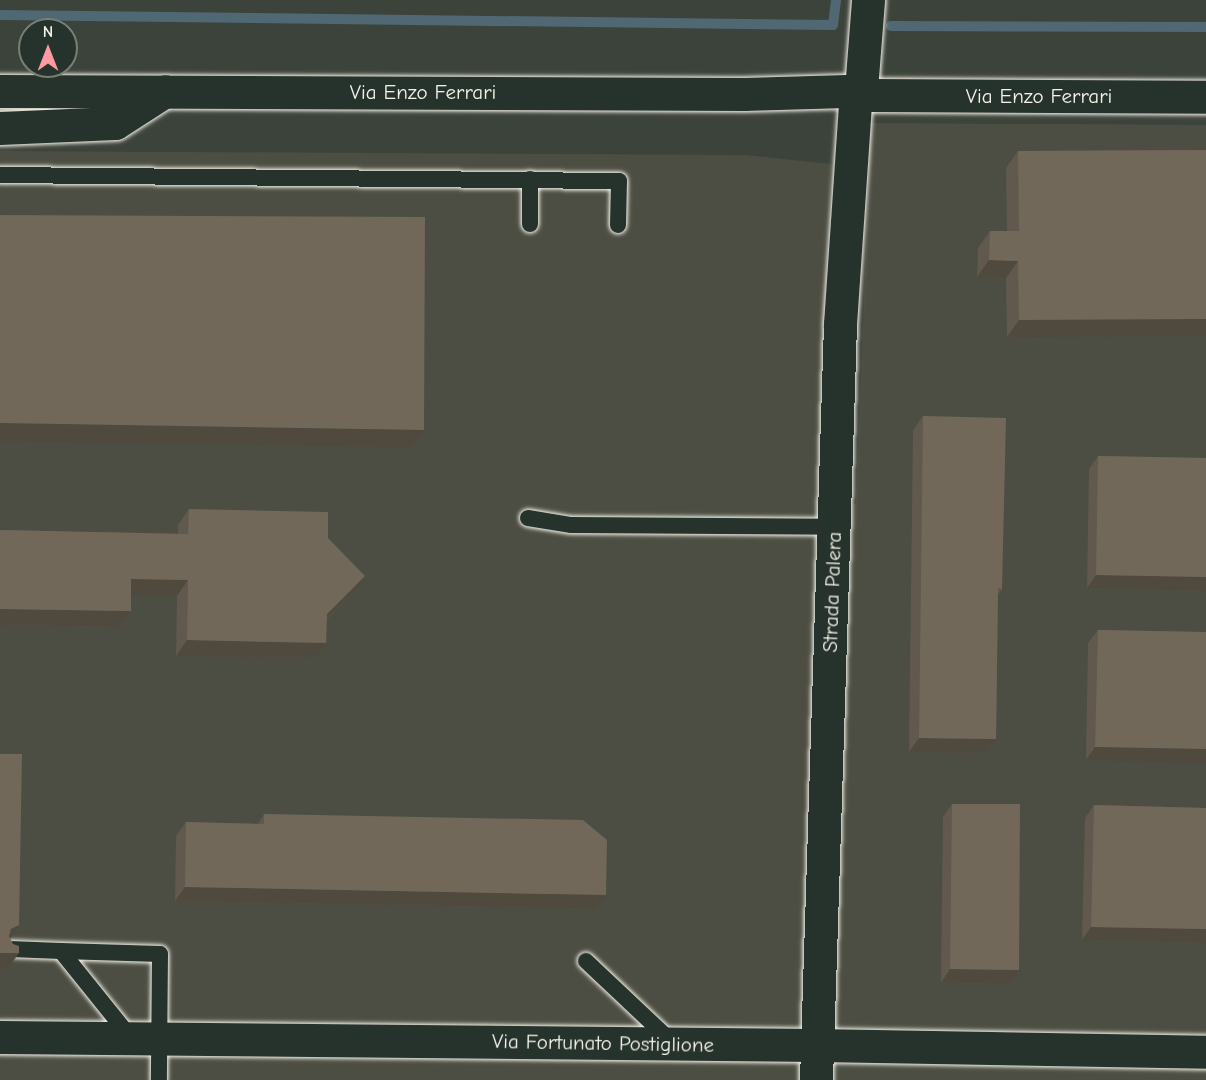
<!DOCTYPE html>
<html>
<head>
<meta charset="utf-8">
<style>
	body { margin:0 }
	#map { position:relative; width:1206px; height:1080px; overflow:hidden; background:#3c433a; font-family:"Comic Neue",sans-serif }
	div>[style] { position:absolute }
	.built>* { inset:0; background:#4c4e43 }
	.stream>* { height:10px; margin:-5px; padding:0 5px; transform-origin:5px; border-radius:5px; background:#4f6873 }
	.roads { filter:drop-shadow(0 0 2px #f4f1e8) drop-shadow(0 0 2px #f4f1e8) }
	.lane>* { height:16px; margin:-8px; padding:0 8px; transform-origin:8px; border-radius:8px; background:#26332d }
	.street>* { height:33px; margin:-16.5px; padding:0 16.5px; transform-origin:16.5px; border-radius:16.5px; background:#26332d }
	.secondary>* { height:33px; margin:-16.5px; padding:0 16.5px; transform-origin:16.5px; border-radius:16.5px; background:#26332d }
	.wall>* { inset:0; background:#61594d }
	.shaded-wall>* { inset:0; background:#4f493e }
	.building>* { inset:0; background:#716859 }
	span { translate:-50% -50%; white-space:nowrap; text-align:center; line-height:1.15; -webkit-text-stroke:5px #26332d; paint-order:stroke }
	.street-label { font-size:21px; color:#f4f1e8 }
	.north { position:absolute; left:18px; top:18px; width:60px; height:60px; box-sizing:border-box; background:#26332d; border:2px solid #787f78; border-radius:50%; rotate:0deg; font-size:16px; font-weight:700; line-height:24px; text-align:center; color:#f4f1e8 }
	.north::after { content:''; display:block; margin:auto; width:21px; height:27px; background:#ff9aa2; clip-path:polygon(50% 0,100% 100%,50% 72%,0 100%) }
</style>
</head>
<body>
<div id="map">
	<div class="built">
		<i style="clip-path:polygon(871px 123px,1206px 125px,1206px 1080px,0 1080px,0 151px,744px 155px,831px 164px,817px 501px,856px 504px)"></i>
	</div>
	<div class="stream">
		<i style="left:0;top:15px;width:833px;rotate:0.69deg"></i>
		<i style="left:833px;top:25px;width:25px;rotate:-83deg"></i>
		<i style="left:891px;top:26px;width:315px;rotate:0.2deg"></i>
	</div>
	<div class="roads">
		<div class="lane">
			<i style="left:0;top:175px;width:619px;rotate:0.56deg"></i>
			<i style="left:619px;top:181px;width:44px;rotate:91.3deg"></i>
			<i style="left:530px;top:179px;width:45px;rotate:90deg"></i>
			<i style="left:528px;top:518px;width:44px;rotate:9.2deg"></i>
			<i style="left:571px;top:525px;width:263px;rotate:0.4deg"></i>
			<i style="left:10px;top:949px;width:51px;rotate:2.2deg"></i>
			<i style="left:61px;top:951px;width:112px;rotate:51.2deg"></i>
			<i style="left:61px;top:951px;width:99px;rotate:1.7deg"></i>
			<i style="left:160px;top:954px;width:126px;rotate:90.5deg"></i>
			<i style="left:586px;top:961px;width:117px;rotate:43.3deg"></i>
		</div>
		<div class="street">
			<i style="left:862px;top:77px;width:77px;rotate:-85.5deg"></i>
			<i style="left:0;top:91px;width:744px;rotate:0.23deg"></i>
			<i style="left:744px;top:94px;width:102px;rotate:-1.7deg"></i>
			<i style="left:872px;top:95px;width:334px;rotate:0.3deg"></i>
			<i style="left:0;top:128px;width:115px;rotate:-2.5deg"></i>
			<i style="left:115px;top:123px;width:59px;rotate:-32.6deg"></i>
			<i style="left:816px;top:1080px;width:756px;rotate:-88.18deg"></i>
			<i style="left:840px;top:324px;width:221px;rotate:-86.1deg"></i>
		</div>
		<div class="secondary">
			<i style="left:0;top:1037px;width:817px;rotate:0.56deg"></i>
			<i style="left:817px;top:1045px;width:389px;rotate:1deg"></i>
		</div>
	</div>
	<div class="wall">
		<i style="clip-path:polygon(1206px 150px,1007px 337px,1006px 278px,977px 277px,978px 248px,990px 231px,1007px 231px,1006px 168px,1018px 151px)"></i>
		<i style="clip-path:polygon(923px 416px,1002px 589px,998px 595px,996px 739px,987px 753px,909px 752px,913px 430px)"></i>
		<i style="clip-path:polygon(1098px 456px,1206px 458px,1206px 591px,1087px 588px,1089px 469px)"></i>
		<i style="clip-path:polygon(189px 509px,328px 538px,354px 591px,327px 619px,315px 658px,176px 656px,177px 596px,131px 595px,120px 627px,0 625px,0 530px,178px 534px,178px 525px)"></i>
		<i style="clip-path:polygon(1098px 630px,1206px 632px,1086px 760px,1088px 643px)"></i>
		<i style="clip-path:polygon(952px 804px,1009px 984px,941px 983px,943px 817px)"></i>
		<i style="clip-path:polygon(1094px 805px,1206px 808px,1206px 943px,1082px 940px,1085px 818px)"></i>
		<i style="clip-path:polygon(264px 814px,596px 909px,175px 901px,176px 836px,186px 822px,258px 824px)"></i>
	</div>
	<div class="shaded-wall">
		<i style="clip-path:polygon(989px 260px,1018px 261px,1006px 278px,977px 277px)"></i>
		<i style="clip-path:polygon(1206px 319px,1206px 336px,1007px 337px,1019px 320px)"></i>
		<i style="clip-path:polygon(0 423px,424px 430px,412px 447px,0 441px)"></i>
		<i style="clip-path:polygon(1096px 575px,1206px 577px,1206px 591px,1087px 588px)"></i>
		<i style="clip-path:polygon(365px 576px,354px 591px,316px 629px,327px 614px)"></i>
		<i style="clip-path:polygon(131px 579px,188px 580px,177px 596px,120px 595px)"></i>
		<i style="clip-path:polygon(0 609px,131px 611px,120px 627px,0 625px)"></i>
		<i style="clip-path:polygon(187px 640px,326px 643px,315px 658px,176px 656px)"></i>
		<i style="clip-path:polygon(919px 738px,996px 739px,987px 753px,909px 752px)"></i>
		<i style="clip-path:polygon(1095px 747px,1206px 749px,1206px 763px,1086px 760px)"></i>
		<i style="clip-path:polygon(185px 887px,606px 895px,596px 909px,175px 901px)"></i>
		<i style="clip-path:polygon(19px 925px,10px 939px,2px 943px,11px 929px)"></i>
		<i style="clip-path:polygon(1091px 927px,1206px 929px,1206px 943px,1082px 940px)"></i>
		<i style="clip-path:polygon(0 953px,19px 953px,9px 967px,0 967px)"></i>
		<i style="clip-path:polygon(950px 969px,1019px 970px,1009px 984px,941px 983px)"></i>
	</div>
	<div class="building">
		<i style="clip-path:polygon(1206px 150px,1206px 319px,1019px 320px,1018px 261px,989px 260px,990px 231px,1019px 231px,1018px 151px)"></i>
		<i style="clip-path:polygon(0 215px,425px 217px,424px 430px,0 423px)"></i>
		<i style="clip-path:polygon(923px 416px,1006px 418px,1002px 589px,998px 588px,996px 739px,919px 738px)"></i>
		<i style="clip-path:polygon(1098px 456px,1206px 458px,1206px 577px,1096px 575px)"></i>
		<i style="clip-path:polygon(189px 509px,328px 512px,328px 538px,365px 576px,327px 614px,326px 643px,187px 640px,188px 580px,131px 579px,131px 611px,0 609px,0 530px,188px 534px)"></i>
		<i style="clip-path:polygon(1098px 630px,1206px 632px,1206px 749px,1095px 747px)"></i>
		<i style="clip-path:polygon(0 754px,22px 754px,19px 925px,11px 929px,9px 936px,13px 944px,19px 946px,19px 953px,0 953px)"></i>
		<i style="clip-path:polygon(952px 804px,1020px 804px,1019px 970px,950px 969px)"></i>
		<i style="clip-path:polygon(1094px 805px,1206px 808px,1206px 929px,1091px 927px)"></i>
		<i style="clip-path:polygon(264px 814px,583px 820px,607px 840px,606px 895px,185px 887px,186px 822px,264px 824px)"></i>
	</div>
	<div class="street-label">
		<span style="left:423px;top:92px">Via Enzo Ferrari</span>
		<span style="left:1039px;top:96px">Via Enzo Ferrari</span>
		<span style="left:832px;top:592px;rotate:-88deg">Strada Palera</span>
		<span style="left:603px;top:1043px;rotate:1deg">Via Fortunato Postiglione</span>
	</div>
	<div class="north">N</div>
</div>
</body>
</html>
